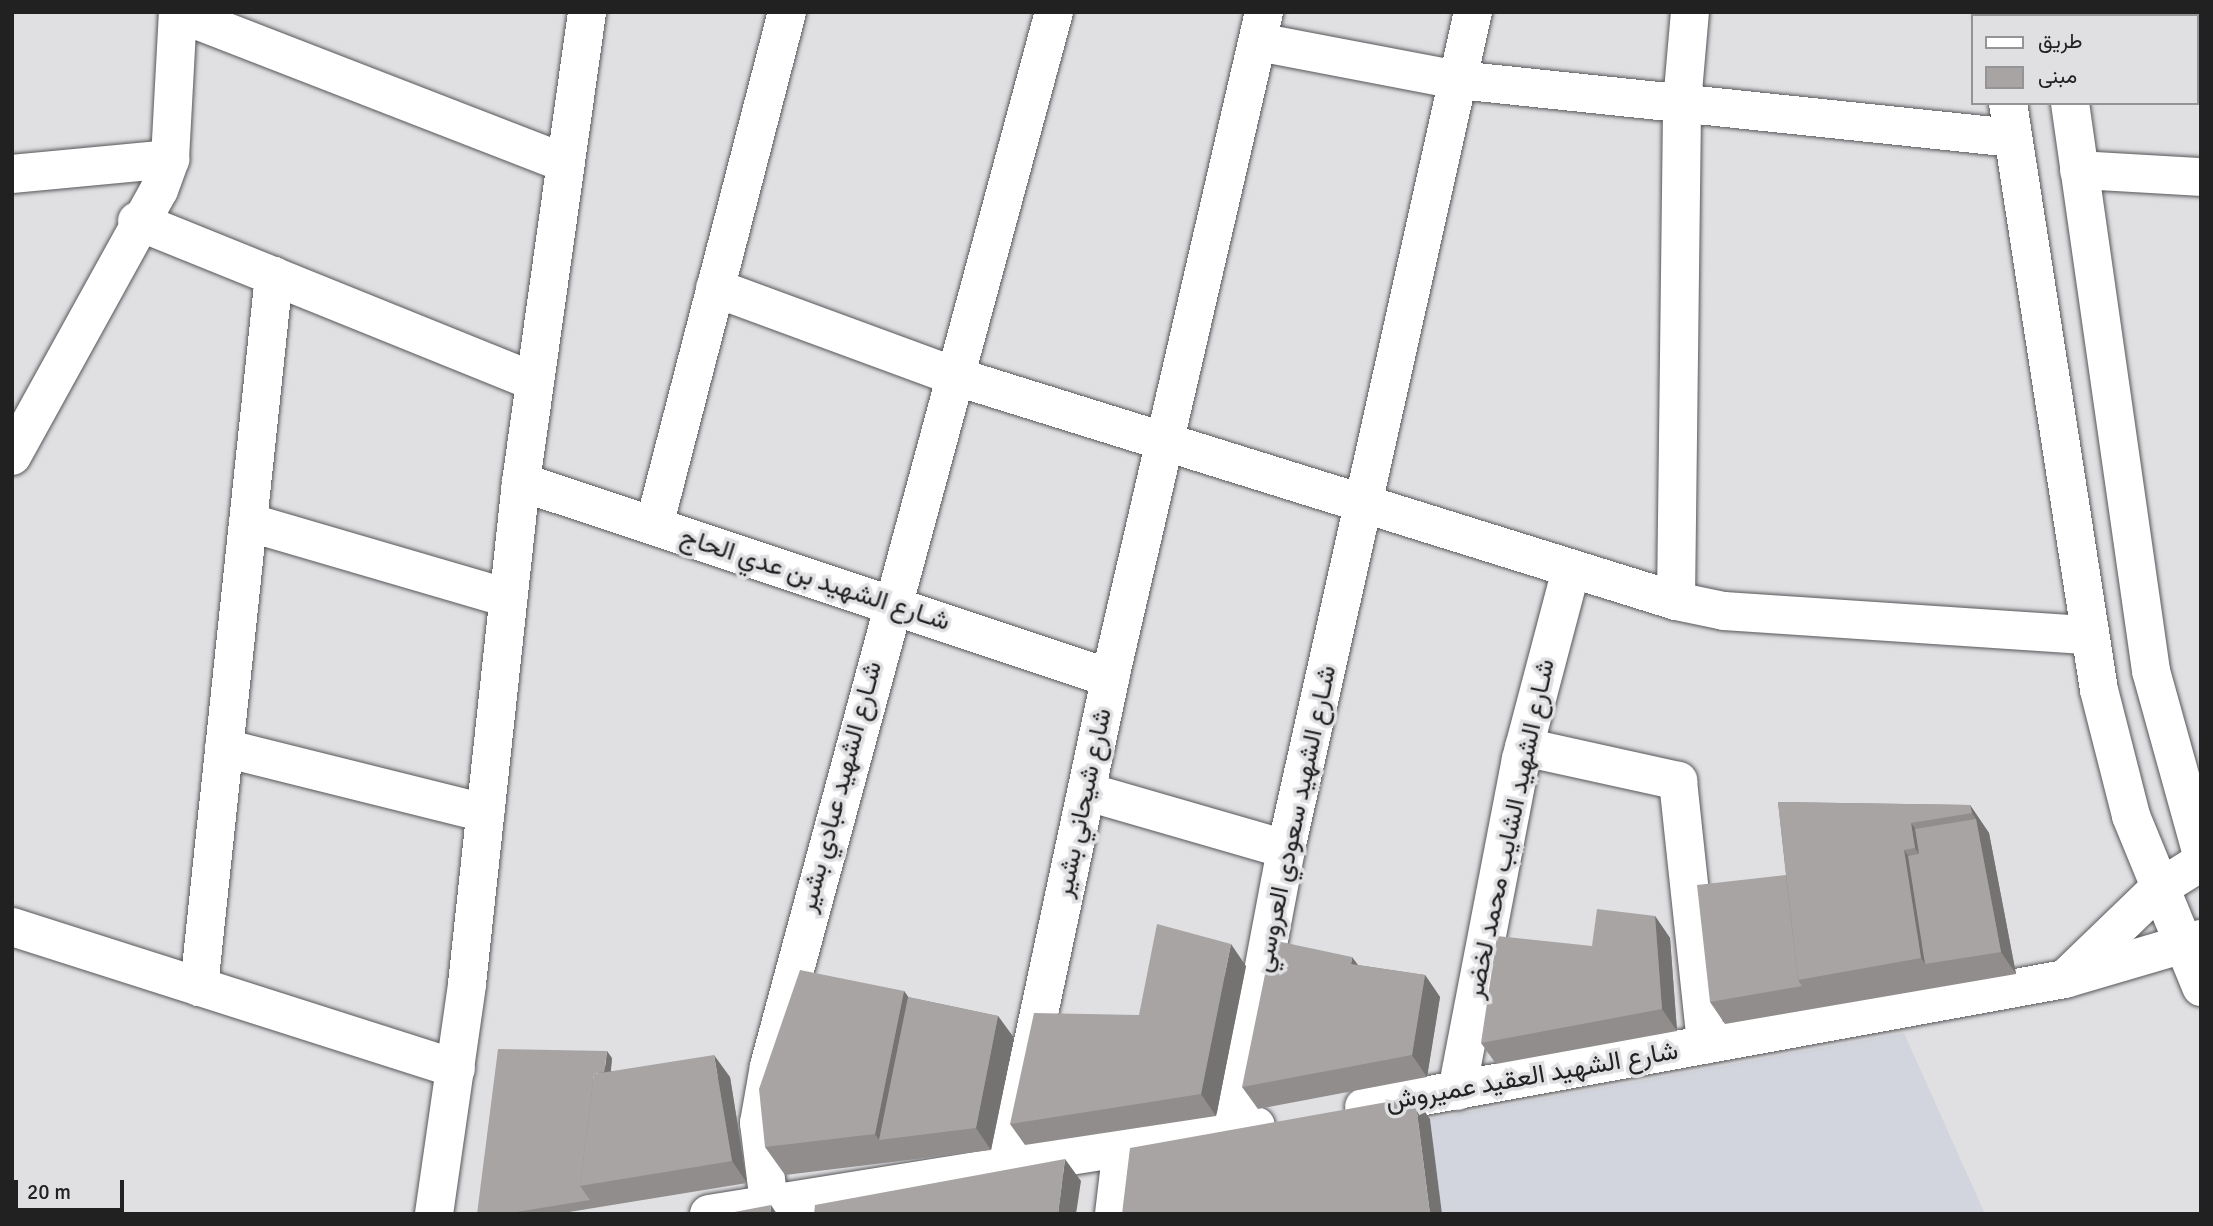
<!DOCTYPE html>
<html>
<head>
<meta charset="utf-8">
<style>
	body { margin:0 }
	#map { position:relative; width:2213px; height:1226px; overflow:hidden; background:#e0e0e3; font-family:Signika,Vazirmatn,sans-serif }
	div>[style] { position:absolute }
	.built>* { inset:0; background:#d2d4de }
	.roads { filter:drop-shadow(0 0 2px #57575a) drop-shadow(0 0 2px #57575a) }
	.minor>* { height:38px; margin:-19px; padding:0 19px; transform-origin:19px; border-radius:19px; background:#fff }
	.highway>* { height:38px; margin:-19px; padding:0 19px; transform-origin:19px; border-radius:19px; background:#fff }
	.wall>* { inset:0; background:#908d8c }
	.shaded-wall>* { inset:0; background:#757372 }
	.building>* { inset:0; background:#a7a4a3 }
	span { translate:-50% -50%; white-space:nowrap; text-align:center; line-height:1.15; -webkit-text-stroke:7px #e0e0e3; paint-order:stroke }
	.street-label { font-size:26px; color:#212122 }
	.frame { position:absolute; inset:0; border:14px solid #212122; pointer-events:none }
	.legend { position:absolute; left:1971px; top:14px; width:228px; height:91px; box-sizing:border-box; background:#e0e0e3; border:2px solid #949496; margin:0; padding:9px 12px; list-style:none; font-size:21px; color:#212122 }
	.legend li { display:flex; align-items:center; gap:14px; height:35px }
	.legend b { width:35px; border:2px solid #949496 }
	.scale { position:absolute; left:14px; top:1180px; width:110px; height:32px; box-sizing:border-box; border:4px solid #212122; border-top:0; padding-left:9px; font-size:21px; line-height:24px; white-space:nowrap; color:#212122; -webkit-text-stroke:5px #e0e0e3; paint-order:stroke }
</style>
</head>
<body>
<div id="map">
	<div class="built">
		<i style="clip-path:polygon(1904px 1033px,1985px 1214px,1442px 1214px,1430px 1119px)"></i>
	</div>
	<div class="roads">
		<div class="minor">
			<i style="left:178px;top:13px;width:415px;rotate:21.2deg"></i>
			<i style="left:1258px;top:42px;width:204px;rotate:10.8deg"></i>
			<i style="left:1458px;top:80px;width:558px;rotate:5.97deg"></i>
			<i style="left:2079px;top:170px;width:122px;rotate:3.3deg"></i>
			<i style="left:12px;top:174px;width:159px;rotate:-5.4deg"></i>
			<i style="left:137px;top:221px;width:429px;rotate:22deg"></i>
			<i style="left:715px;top:288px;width:255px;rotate:20.2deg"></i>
			<i style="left:954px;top:376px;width:756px;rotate:17.31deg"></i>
			<i style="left:1676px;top:601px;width:49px;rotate:11.8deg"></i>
			<i style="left:1724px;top:611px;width:365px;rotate:3.8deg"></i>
			<i style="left:12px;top:456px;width:304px;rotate:-61.1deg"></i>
			<i style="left:159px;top:190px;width:33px;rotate:-70deg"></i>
			<i style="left:170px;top:159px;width:147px;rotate:-86.9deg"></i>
			<i style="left:521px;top:482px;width:621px;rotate:18.41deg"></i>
			<i style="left:248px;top:522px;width:271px;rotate:16.3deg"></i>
			<i style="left:654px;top:526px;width:531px;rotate:-75.49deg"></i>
			<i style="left:1676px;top:601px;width:498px;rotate:-89.3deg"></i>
			<i style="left:1682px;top:103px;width:91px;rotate:-85deg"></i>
			<i style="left:1524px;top:747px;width:158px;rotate:12.4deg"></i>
			<i style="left:1678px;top:781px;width:265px;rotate:83.9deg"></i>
			<i style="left:224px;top:748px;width:269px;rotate:14deg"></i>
			<i style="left:1088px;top:792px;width:206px;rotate:16.1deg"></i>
			<i style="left:12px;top:927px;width:466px;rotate:17.7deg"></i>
			<i style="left:2069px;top:975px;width:124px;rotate:-44deg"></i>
			<i style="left:2158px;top:889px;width:51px;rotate:-32.1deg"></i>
			<i style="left:199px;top:987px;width:715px;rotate:-83.98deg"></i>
			<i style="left:1457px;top:1091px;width:338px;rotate:-79.1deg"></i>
			<i style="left:1521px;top:759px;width:196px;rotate:-75.2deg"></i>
			<i style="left:1364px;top:1107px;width:713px;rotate:-10.35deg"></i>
			<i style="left:2065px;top:979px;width:142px;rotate:-16.4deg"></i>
			<i style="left:1233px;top:1130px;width:286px;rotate:-79.3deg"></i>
			<i style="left:1286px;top:849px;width:858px;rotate:-77.41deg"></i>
			<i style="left:1007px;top:1164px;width:497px;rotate:-78deg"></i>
			<i style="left:1110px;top:678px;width:684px;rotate:-76.98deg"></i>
			<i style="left:769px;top:1203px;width:81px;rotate:-97.1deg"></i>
			<i style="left:759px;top:1123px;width:58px;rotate:-80deg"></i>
			<i style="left:769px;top:1066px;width:1092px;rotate:-74.87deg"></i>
			<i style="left:434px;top:1214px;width:232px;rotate:-81.8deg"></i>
			<i style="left:467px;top:984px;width:505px;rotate:-83.86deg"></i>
			<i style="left:521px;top:482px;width:475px;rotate:-82deg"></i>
			<i style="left:709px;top:1214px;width:554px;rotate:-9.14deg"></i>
			<i style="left:1114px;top:1214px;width:67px;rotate:-83.2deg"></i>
		</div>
		<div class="highway">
			<i style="left:1994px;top:12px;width:4px;rotate:76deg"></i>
			<i style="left:2056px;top:12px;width:4px;rotate:76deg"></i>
			<i style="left:2008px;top:103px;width:594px;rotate:81.19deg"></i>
			<i style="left:2099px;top:690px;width:130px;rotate:75.7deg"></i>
			<i style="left:2131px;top:816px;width:185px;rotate:67.7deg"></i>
			<i style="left:2070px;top:103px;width:574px;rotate:81.88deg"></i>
			<i style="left:2151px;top:671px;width:187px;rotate:74.5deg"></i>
		</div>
	</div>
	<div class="wall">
		<i style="clip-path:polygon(1778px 802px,1970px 805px,1989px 833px,2016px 974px,1725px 1024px,1710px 1002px,1786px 875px)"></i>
		<i style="clip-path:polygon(1655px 916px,1670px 938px,1677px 1031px,1496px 1064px,1481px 1043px)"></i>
		<i style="clip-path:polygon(1358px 965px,1425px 975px,1440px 997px,1427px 1077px,1258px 1109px,1242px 1087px)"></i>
		<i style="clip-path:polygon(1246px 966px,1216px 1116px,1025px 1145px,1010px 1124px,1139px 1015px)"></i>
		<i style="clip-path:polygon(904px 991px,908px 997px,998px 1016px,1014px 1038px,991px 1150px,785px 1175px,765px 1147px)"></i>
		<i style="clip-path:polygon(612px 1058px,611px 1071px,730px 1077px,747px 1183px,557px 1214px,477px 1214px)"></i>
	</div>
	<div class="shaded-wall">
		<i style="clip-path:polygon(1970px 805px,1989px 833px,2016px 974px,2001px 952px,1976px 819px,1972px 813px)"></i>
		<i style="clip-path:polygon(1911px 823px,1931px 851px,1934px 876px,1915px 848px)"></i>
		<i style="clip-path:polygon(1904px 850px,1924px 878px,1925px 964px,1921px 958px)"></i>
		<i style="clip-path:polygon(1655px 916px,1670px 938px,1677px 1031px,1662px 1009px)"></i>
		<i style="clip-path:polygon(1231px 944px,1246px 966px,1216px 1116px,1201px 1094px)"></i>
		<i style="clip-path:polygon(1352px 957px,1368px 978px,1351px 964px)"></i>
		<i style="clip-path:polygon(1425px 975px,1440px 997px,1427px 1077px,1412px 1055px)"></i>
		<i style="clip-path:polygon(904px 991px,924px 1019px,879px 1140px,875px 1134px)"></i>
		<i style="clip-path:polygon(998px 1016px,1014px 1038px,991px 1150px,976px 1128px)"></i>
		<i style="clip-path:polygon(607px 1051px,612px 1058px,598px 1183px,592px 1184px)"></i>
		<i style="clip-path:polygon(714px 1055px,730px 1077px,747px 1183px,732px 1161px)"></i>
		<i style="clip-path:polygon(1415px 1097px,1430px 1119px,1442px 1214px,1430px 1214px)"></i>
		<i style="clip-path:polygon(1065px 1159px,1081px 1181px,1076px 1214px,1058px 1214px)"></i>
		<i style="clip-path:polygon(771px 1205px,777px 1214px,770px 1214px)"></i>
	</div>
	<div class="building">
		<i style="clip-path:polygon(1778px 802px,1970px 805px,1972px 813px,1911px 823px,1915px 848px,1904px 850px,1921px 958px,1798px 980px)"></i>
		<i style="clip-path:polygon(1976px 819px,2001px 952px,1925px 964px,1908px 856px,1919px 854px,1915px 829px)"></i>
		<i style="clip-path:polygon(1786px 875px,1798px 980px,1802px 986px,1710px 1002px,1697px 885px)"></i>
		<i style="clip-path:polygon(1597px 909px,1655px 916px,1662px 1009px,1481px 1043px,1497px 936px,1592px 946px)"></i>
		<i style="clip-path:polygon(1157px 924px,1231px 944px,1201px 1094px,1010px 1124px,1034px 1013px,1139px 1015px)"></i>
		<i style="clip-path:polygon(1272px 940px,1352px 957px,1351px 964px,1425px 975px,1412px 1055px,1242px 1087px)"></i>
		<i style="clip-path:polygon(800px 970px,904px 991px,875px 1134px,765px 1147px,759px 1089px)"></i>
		<i style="clip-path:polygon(908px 997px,998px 1016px,976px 1128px,879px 1140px)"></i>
		<i style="clip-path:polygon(498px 1049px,607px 1051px,604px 1072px,594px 1074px,580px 1186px,590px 1200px,504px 1214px,477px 1214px)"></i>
		<i style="clip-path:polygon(714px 1055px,732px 1161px,580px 1186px,594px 1074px)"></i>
		<i style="clip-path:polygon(1415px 1097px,1430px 1214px,1122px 1214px,1130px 1148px)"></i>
		<i style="clip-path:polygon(1065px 1159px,1058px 1214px,814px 1214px,815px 1205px)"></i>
		<i style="clip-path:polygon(771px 1205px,770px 1214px,724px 1214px)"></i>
	</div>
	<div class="street-label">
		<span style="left:815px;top:580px;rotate:18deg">شـارع الشهيد بن عدي الحاج</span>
		<span style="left:841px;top:787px;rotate:-75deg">شـارع الشهيد عبادي بشير</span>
		<span style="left:1084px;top:803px;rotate:-78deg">شارع شيحاني بشير</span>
		<span style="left:1296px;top:819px;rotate:-78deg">شـارع الشهيد سعودي العروسي</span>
		<span style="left:1511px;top:829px;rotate:-78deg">شـارع الشهيد الشايب محمد لخضر</span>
		<span style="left:1532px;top:1077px;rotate:-10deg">شارع الشهيد العقيد عميروش</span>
	</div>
	<div class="frame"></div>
	<ul class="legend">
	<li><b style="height:9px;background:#fff"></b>طريق</li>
	<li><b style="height:19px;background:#a7a4a3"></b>مبنى</li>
	</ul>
	<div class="scale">20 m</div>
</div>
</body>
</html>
